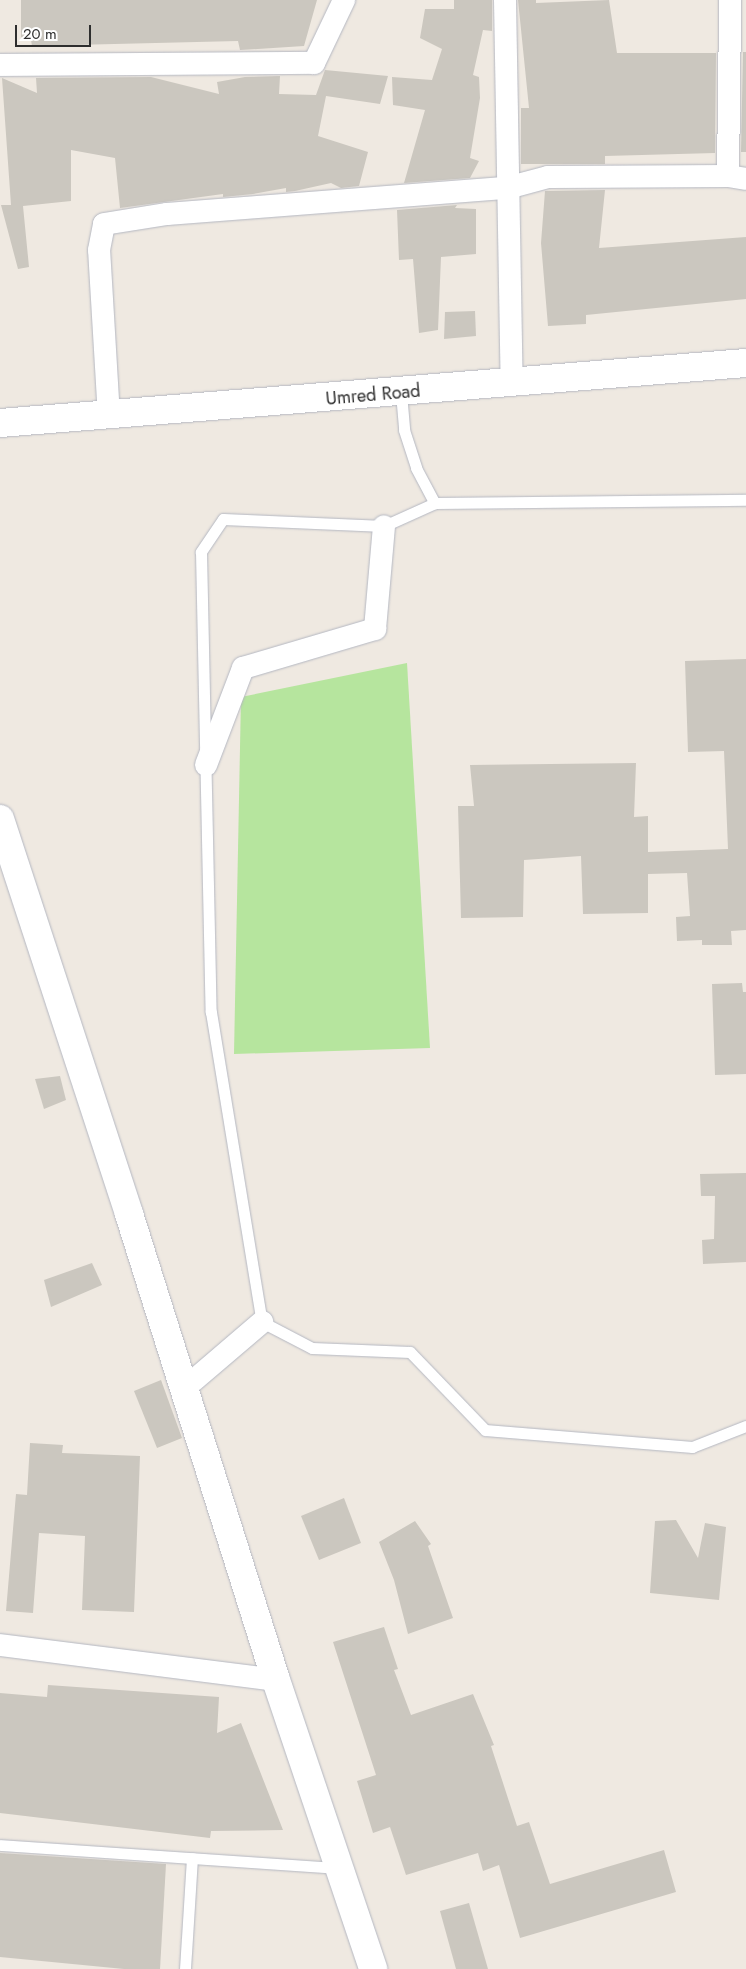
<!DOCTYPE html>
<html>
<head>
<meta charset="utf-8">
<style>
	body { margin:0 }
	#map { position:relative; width:746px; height:1969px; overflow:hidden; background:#efe9e1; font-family:Jost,sans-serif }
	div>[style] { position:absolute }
	.green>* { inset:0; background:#b6e59e }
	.building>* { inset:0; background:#cbc7bf }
	.roads { filter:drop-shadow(0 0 1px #b4b7c1) drop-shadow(0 0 1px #b4b7c1) }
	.service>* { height:11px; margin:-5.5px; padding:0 5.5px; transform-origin:5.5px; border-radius:5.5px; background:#fff }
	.minor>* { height:22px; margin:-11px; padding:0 11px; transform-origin:11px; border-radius:11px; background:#fff }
	.tertiary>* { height:28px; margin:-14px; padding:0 14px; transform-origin:14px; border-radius:14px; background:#fff }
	span { translate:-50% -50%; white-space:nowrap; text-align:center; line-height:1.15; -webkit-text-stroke:4px #fff; paint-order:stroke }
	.street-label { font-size:18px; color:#2e2e2e }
	.scale { position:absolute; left:15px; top:25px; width:76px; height:22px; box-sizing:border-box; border:2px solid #2e2e2e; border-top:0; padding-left:6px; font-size:15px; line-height:18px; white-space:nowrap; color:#2e2e2e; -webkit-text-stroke:4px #fff; paint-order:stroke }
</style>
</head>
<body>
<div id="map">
	<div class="green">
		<i style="clip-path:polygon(407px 663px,430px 1048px,234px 1054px,241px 697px)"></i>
	</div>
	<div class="building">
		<i style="clip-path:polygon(21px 0,317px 0,304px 46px,240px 50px,238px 41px,32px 46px,31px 40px,21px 37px)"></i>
		<i style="clip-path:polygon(454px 0,492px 0,492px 31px,483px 30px,473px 75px,479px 77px,480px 98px,470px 158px,479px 161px,470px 178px,404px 183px,425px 110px,393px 105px,392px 77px,432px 80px,442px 49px,420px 38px,425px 9px,454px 9px)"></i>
		<i style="clip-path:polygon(518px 0,536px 0,536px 3px,609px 0,617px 53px,716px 53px,715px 153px,605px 156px,605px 164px,521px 164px,521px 108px,529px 108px)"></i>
		<i style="clip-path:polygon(743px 52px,746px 52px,746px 152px,741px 152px)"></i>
		<i style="clip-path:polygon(325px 70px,388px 76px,380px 104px,326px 96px,318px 136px,368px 152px,359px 186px,341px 188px,331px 183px,295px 191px,286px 192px,286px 188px,253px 194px,223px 197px,223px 194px,120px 208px,115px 158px,71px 150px,71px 201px,23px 206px,29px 267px,18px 269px,1px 205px,11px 205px,2px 78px,37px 93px,36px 78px,151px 77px,219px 94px,217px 82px,245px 77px,280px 76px,279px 94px,316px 95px)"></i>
		<i style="clip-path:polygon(605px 190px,599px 248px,746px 237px,746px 299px,586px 315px,586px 324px,548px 326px,541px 243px,545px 191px)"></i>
		<i style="clip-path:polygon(457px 205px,455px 208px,476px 209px,476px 254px,441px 257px,438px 330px,419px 333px,413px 259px,399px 260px,397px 210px)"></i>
		<i style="clip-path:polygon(475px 311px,476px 336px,444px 339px,445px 312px)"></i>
		<i style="clip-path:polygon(746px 659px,746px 930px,731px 931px,732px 945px,702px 945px,702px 940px,677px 941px,676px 917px,690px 916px,687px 873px,648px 874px,648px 913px,583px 914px,581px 856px,524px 860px,523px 917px,461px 918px,458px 806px,474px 806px,470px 765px,636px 763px,634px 817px,648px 816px,648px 852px,728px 849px,724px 751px,688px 752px,685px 661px)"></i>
		<i style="clip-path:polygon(742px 983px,743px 992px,746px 992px,746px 1074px,715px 1075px,712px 984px)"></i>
		<i style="clip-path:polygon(60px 1076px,66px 1100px,44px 1109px,35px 1079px)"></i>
		<i style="clip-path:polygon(746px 1173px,746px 1262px,703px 1264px,702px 1240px,714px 1239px,715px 1196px,701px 1196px,700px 1174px)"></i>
		<i style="clip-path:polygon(92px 1263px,102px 1285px,51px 1307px,44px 1280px)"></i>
		<i style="clip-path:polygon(161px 1380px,182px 1438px,157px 1448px,134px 1391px)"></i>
		<i style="clip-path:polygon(30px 1443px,63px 1445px,62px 1453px,140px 1456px,134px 1612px,82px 1610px,85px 1536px,39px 1533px,33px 1613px,6px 1611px,16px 1494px,27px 1495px)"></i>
		<i style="clip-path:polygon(344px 1498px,361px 1543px,319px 1560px,301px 1516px)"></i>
		<i style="clip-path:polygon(676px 1520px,698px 1558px,705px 1523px,726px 1527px,719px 1600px,650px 1593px,655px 1521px)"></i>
		<i style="clip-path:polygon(415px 1521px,431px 1544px,428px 1546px,453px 1618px,408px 1634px,394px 1580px,379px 1542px)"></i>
		<i style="clip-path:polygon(384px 1627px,398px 1669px,394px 1670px,411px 1715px,473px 1694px,494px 1745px,491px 1746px,517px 1826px,529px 1822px,550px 1884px,664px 1850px,676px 1892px,520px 1938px,499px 1865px,483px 1871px,478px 1853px,406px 1875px,390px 1827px,373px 1833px,357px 1781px,376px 1775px,333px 1642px)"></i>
		<i style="clip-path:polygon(48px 1685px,219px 1697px,217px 1733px,241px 1723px,283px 1830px,211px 1831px,210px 1838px,0 1813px,0 1693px,47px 1697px)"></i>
		<i style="clip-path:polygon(0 1853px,166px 1864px,160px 1969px,124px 1969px,0 1957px)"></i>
		<i style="clip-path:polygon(469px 1903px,488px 1969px,456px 1969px,440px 1911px)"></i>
	</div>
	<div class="roads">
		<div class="service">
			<i style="left:401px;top:393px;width:37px;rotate:85deg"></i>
			<i style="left:404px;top:430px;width:40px;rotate:72deg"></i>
			<i style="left:416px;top:468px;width:40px;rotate:62deg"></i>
			<i style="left:435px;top:503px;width:311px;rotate:-0.6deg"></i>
			<i style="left:435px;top:503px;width:56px;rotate:155.7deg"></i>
			<i style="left:384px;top:526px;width:161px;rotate:-177.5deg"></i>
			<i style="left:223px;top:519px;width:40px;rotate:124deg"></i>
			<i style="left:201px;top:552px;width:460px;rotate:88.8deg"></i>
			<i style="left:211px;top:1012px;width:314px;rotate:80.7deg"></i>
			<i style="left:262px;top:1322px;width:56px;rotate:27.5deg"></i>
			<i style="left:312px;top:1348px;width:98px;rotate:2.3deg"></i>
			<i style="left:410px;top:1352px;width:108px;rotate:46.1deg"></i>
			<i style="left:485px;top:1430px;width:208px;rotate:4.7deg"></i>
			<i style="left:692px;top:1447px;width:58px;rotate:-21.3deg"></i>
			<i style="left:0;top:1845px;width:338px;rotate:3.9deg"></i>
			<i style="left:185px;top:1969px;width:111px;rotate:-86.4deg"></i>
		</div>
		<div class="minor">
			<i style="left:505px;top:0;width:382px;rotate:89deg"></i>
			<i style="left:0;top:65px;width:314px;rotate:-0.4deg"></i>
			<i style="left:314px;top:63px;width:70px;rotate:-64.5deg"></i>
			<i style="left:728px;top:176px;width:176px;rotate:-89.3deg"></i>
			<i style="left:109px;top:417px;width:167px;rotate:-93.4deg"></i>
			<i style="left:99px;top:250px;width:26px;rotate:-79deg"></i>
			<i style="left:104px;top:224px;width:64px;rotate:-9deg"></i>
			<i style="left:167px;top:214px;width:341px;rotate:-4.4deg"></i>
			<i style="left:507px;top:188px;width:42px;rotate:-15deg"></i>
			<i style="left:548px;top:177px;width:180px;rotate:-0.3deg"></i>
			<i style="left:728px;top:176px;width:18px;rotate:9deg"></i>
			<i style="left:206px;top:765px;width:104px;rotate:-69.1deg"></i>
			<i style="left:243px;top:668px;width:138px;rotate:-16.5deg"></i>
			<i style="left:375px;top:629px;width:103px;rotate:-85deg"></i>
			<i style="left:193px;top:1381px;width:91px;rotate:-40.5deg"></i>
			<i style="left:0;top:1645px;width:278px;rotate:7.2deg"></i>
		</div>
		<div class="tertiary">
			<i style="left:0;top:423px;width:748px;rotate:-4.6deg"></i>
			<i style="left:0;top:819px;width:416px;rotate:71.9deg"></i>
			<i style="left:129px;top:1214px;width:489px;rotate:72.5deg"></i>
			<i style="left:276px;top:1680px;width:305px;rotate:71.4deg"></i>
		</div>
	</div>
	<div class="street-label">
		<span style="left:373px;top:395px;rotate:-5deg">Umred Road</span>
	</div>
	<div class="scale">20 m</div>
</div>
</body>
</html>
